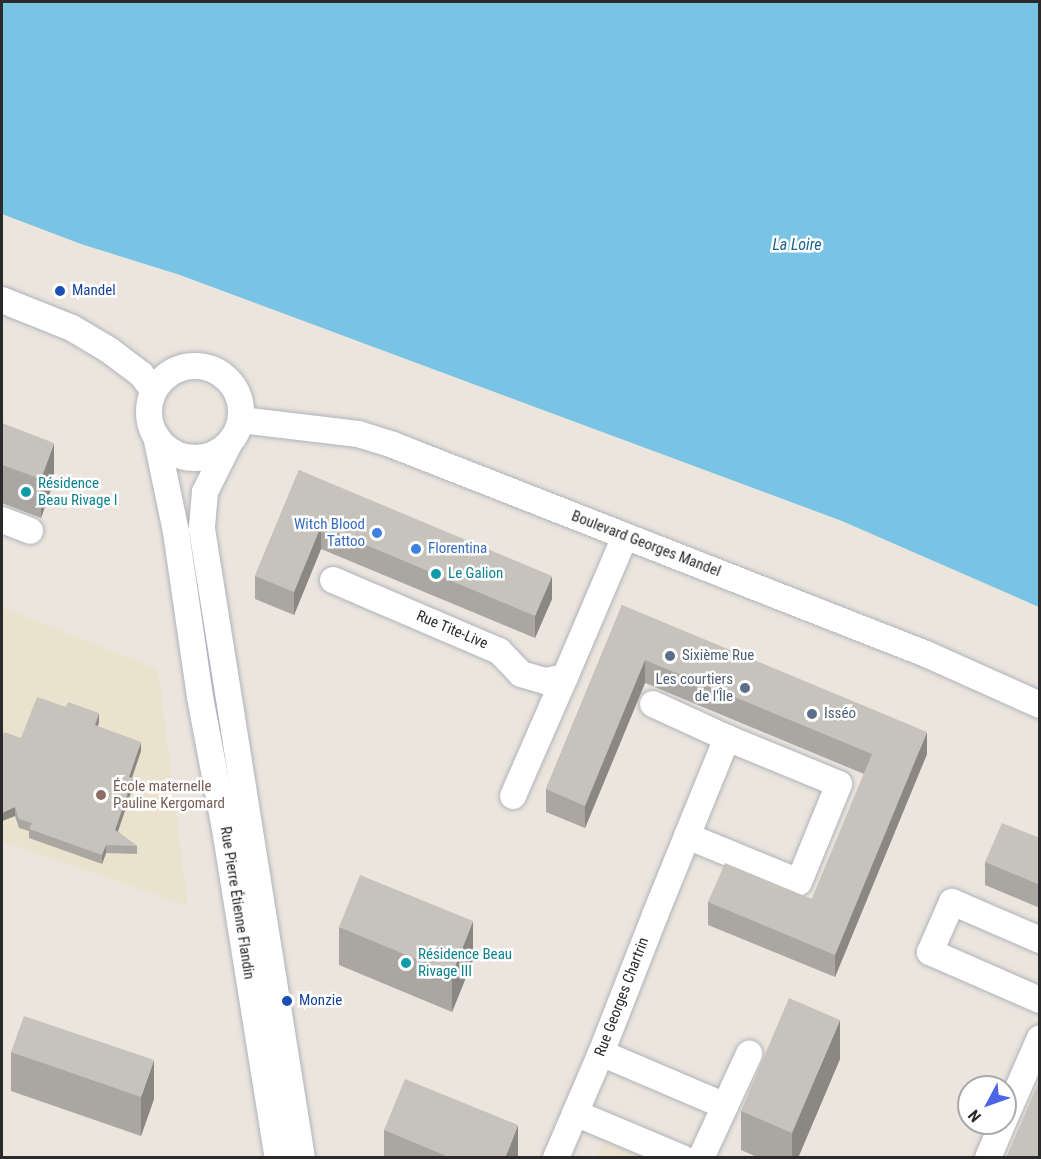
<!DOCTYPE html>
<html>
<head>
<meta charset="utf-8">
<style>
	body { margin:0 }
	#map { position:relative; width:1041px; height:1159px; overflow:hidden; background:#ebe5dd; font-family:"Roboto Condensed",sans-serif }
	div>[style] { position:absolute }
	.education>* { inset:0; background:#ebe2ce }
	.water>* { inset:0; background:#79c4e4 }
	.roads { filter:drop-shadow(0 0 2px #b0b3bc) drop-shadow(0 0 2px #b0b3bc) }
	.minor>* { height:26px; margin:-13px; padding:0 13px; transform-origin:13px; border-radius:13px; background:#fff }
	.minor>.ring { margin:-13px; padding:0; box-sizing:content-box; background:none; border:26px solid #fff; border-radius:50% }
	.wall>* { inset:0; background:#aaa7a2 }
	.shaded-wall>* { inset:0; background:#8b8884 }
	.building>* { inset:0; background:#c6c2bc }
	.dots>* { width:16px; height:16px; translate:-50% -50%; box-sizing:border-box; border:3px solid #fff; border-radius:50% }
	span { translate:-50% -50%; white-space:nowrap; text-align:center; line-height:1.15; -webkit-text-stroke:5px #fff; paint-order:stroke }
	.transit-label { font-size:15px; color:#164399 }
	.left { translate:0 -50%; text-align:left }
	.culture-label { font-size:15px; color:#0d838f }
	.shop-label { font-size:15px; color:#366cbe }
	.right { translate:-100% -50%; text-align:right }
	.street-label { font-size:15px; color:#2a2a2a }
	.service-label { font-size:15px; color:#4e5e75 }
	.education-label { font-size:15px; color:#785e54 }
	.water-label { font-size:16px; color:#19638f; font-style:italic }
	.frame { position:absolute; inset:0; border:3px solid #2a2a2a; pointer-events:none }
	.north { position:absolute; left:957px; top:1075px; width:60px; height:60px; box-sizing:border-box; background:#fff; border:2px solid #aaa; border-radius:50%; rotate:229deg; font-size:16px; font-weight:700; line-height:24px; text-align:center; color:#2a2a2a }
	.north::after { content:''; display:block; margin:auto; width:21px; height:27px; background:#4b64ea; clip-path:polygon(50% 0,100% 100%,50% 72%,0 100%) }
</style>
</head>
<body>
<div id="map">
	<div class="education">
		<i style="clip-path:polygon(2px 607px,158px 669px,188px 906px,2px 841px)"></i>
		<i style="clip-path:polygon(604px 1139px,648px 1158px,596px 1158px)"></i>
	</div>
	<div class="water">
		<i style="clip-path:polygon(2px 2px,1039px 2px,1039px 607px,842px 521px,180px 275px,81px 244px,2px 214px)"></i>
	</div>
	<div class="roads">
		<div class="minor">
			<i style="left:2px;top:300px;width:75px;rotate:21.8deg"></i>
			<i style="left:72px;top:328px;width:43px;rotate:30.7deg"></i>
			<i style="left:109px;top:350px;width:40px;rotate:37deg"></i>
			<i style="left:141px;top:374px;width:21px;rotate:53deg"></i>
			<i class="ring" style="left:149px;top:366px;width:66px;height:66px"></i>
			<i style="left:241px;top:420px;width:118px;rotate:6.8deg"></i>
			<i style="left:358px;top:434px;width:37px;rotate:17deg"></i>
			<i style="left:393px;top:445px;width:573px;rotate:21.41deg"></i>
			<i style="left:926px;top:654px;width:125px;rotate:24.1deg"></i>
			<i style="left:156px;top:436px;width:98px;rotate:78.2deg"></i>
			<i style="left:176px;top:532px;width:167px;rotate:81.7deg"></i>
			<i style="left:200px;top:697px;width:140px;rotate:79.3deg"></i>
			<i style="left:226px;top:835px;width:327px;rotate:80.9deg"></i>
			<i style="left:229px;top:444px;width:54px;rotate:116.6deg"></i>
			<i style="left:205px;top:492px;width:37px;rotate:95deg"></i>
			<i style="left:202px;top:529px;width:637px;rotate:80.97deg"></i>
			<i style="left:2px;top:520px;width:30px;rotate:21deg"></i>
			<i style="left:333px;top:580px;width:181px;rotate:23.2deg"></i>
			<i style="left:499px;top:651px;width:32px;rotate:46deg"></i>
			<i style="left:521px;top:674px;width:25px;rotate:16deg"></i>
			<i style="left:545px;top:681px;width:20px;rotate:-11deg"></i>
			<i style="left:565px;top:677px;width:153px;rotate:-66.9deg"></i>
			<i style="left:653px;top:704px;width:81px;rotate:24.7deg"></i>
			<i style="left:513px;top:796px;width:130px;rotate:-66.4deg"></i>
			<i style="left:1040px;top:940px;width:96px;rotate:-156.6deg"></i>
			<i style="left:952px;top:902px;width:55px;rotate:113.7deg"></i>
			<i style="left:930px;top:952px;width:120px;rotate:23.6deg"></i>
			<i style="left:601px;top:1053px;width:135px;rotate:23.1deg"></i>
			<i style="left:575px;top:1113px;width:116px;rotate:22.8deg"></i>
			<i style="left:1005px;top:1118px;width:87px;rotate:-66.4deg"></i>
			<i style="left:556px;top:1158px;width:114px;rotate:-66.8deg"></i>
			<i style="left:601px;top:1053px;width:148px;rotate:-68.6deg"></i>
			<i style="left:655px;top:915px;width:85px;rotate:-67.9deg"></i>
			<i style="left:687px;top:836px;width:106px;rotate:-67.8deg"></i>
			<i style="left:727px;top:738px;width:121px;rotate:22.3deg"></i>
			<i style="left:839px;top:784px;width:106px;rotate:112.2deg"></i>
			<i style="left:799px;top:882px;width:121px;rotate:-157.7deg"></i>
			<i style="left:701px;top:1158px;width:115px;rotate:-65.2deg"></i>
			<i style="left:988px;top:1158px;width:38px;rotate:-67deg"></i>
		</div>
	</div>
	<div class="wall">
		<i style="clip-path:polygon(2px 423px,54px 481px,41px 518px,2px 503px)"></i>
		<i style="clip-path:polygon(299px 470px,552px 599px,535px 638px,321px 549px,294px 615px,255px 599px,255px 576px)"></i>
		<i style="clip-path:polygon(622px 605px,927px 754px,835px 977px,708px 925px,708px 902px,812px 899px,864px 774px,645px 683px,585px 828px,546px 812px,546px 789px)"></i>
		<i style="clip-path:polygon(99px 722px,98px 726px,141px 751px,132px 778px,133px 787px,118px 832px,137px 846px,137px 854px,106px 853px,102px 864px,29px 838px,29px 831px,19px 828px,15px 816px,2px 821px,21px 738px)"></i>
		<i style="clip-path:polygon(1040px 838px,1040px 908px,985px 885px,985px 862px)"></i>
		<i style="clip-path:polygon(339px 927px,473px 960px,452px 1012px,339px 965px)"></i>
		<i style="clip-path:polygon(11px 1052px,154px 1099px,141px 1136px,11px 1091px)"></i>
		<i style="clip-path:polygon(840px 1059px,798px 1158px,759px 1158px,741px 1150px,741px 1111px)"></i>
		<i style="clip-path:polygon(384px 1130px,518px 1158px,384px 1158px)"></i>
	</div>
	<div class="shaded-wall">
		<i style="clip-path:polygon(54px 443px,54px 481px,41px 518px,41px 479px)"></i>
		<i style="clip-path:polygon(321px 526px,321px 549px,294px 615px,294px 592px)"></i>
		<i style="clip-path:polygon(552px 576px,552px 599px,535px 638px,535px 616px)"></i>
		<i style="clip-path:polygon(645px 660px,645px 683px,585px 828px,585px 806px)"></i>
		<i style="clip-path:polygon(99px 713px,99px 722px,95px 733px,95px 725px)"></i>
		<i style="clip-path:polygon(927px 732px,927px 754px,835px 977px,835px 955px)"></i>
		<i style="clip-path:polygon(141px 742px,141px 751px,129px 786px,129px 777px)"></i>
		<i style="clip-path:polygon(133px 778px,133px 787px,115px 839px,115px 830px)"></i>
		<i style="clip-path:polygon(15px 807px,15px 816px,2px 821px,2px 813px)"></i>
		<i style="clip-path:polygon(106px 845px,106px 853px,102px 864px,102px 855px)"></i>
		<i style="clip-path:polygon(473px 921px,473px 960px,452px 1012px,452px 974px)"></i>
		<i style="clip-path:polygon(840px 1020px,840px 1059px,798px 1158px,792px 1158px,792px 1133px)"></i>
		<i style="clip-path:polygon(154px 1060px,154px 1099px,141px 1136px,141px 1097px)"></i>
		<i style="clip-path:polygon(518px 1125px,518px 1158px,505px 1158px)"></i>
	</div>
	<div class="building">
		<i style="clip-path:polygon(2px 423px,54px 443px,41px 479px,2px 465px)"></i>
		<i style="clip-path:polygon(299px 470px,552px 576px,535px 616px,321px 526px,294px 592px,255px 576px)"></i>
		<i style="clip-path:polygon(622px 605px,927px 732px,835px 955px,708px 902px,725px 863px,812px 899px,872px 754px,645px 660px,585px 806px,546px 789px)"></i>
		<i style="clip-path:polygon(37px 697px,66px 707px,68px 702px,99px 713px,95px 725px,141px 742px,129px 777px,133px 778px,115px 830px,137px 846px,106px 845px,102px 855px,29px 829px,32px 823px,19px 819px,15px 807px,2px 813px,2px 739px,4px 732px,21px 738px)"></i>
		<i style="clip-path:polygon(1002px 823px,1040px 838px,1040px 885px,985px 862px)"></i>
		<i style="clip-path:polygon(360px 875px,473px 921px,452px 974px,339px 927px)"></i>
		<i style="clip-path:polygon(789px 998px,840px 1020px,792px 1133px,741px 1111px)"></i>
		<i style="clip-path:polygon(24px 1016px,154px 1060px,141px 1097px,11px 1052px)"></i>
		<i style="clip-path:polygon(405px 1079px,518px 1125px,505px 1158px,451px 1158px,384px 1130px)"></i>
		<i style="clip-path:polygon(1040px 1079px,1040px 1158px,1006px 1158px)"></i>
	</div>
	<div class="dots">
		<i style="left:60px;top:291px;background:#1a4fb4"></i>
		<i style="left:26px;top:492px;background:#0f9aa8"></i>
		<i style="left:377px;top:533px;background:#3f7fe0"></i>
		<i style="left:416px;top:549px;background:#3f7fe0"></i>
		<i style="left:436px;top:574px;background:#0f9aa8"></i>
		<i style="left:670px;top:656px;background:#5c6f8a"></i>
		<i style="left:745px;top:688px;background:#5c6f8a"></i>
		<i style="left:812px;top:714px;background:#5c6f8a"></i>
		<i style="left:101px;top:795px;background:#8d6e63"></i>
		<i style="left:406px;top:963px;background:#0f9aa8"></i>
		<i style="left:287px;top:1001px;background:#1a4fb4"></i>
	</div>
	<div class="transit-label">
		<span class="left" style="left:72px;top:291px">Mandel</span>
		<span class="left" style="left:299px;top:1001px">Monzie</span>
	</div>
	<div class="culture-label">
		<span class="left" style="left:38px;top:492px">Résidence<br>Beau Rivage I</span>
		<span class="left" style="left:448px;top:574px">Le Galion</span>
		<span class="left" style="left:418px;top:963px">Résidence Beau<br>Rivage III</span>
	</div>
	<div class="shop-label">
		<span class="right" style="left:365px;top:533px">Witch Blood<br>Tattoo</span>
		<span class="left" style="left:428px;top:549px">Florentina</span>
	</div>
	<div class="street-label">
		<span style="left:646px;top:544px;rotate:21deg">Boulevard Georges Mandel</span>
		<span style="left:452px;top:630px;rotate:23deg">Rue Tite-Live</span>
		<span style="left:237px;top:903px;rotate:81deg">Rue Pierre Étienne Flandin</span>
		<span style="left:622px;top:997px;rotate:-69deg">Rue Georges Chartrin</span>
	</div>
	<div class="service-label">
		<span class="left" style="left:682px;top:656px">Sixième Rue</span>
		<span class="right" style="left:733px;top:688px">Les courtiers<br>de l'Île</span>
		<span class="left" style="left:824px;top:714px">Isséo</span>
	</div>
	<div class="education-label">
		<span class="left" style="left:113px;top:795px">École maternelle<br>Pauline Kergomard</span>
	</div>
	<div class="water-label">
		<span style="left:797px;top:245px">La Loire</span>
	</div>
	<div class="frame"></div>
	<div class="north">N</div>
</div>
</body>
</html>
